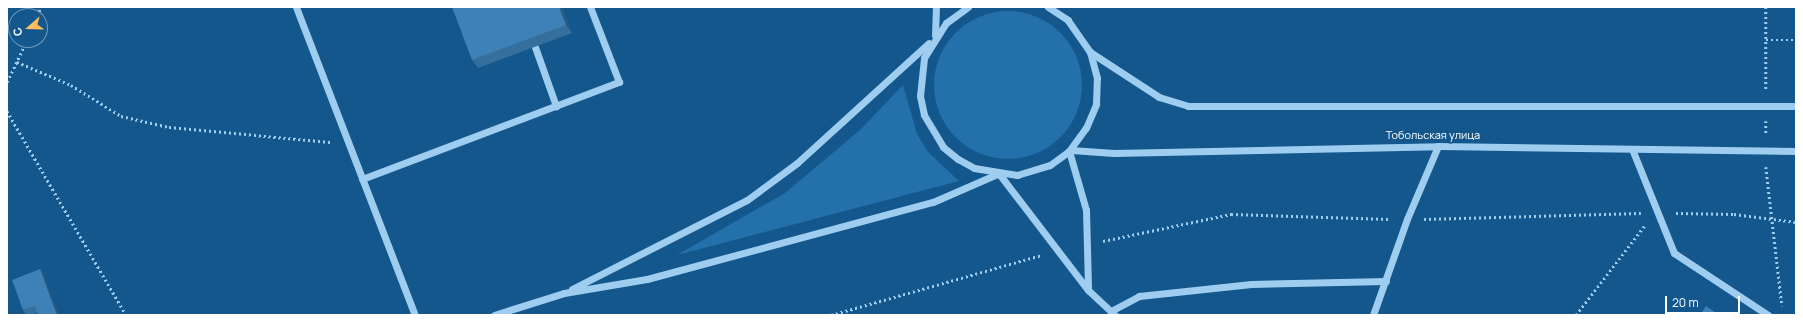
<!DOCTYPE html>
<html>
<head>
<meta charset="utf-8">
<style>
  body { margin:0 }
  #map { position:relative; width:1803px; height:322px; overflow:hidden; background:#14578d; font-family:Manrope,sans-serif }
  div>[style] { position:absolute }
  .green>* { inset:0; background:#2370aa }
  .round { border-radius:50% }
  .path>* { height:2.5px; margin-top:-1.25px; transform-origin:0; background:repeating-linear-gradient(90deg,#9ecdf0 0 2px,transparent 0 5px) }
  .minor>* { height:7px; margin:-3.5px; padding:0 3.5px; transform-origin:3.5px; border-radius:3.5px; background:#9ecdf0 }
  .wall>* { inset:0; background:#346f9d }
  .shaded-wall>* { inset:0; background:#2b5a7f }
  .building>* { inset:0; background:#3d81b6 }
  span { translate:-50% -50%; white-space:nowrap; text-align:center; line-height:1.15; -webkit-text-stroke:3px #14578d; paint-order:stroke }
  .street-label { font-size:11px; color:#fff }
  .frame { position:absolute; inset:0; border:8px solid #fff; pointer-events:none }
  .north { position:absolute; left:8px; top:8px; width:40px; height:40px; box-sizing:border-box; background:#14578d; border:1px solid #729abb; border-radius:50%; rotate:250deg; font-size:11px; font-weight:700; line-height:16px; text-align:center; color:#fff }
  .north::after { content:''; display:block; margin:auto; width:14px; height:18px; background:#ffbd5d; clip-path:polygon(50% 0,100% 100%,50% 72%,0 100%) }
  .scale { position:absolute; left:1665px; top:296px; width:75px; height:18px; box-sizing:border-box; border:2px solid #fff; border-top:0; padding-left:5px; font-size:12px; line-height:14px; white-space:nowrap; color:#fff; -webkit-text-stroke:3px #14578d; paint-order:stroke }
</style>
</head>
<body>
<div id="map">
  <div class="green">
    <div class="round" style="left:934px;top:11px;width:148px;height:148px"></div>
    <div style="clip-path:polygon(903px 85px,917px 134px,928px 152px,959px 181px,677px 255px,785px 193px,860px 130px)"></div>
  </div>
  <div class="path">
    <div style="left:1766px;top:7px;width:83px;rotate:90deg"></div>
    <div style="left:37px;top:16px;width:10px;rotate:-66deg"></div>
    <div style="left:1766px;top:40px;width:30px"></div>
    <div style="left:17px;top:62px;width:59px;rotate:23.1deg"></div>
    <div style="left:71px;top:85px;width:59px;rotate:31.8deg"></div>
    <div style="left:121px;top:116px;width:49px;rotate:12.9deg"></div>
    <div style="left:169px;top:127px;width:164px;rotate:5.3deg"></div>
    <div style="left:7px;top:82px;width:47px;rotate:-64.5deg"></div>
    <div style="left:7px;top:111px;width:236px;rotate:59.7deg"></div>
    <div style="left:1766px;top:121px;width:13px;rotate:90deg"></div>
    <div style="left:1766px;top:167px;width:140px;rotate:83.4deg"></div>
    <div style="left:1676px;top:213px;width:58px;rotate:1deg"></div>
    <div style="left:1734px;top:214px;width:63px;rotate:7.4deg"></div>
    <div style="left:1424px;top:219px;width:217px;rotate:-1.6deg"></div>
    <div style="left:1103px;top:241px;width:131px;rotate:-11.9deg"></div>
    <div style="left:1231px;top:214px;width:158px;rotate:1.8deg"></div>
    <div style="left:831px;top:315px;width:219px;rotate:-15.9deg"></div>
    <div style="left:1576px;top:315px;width:113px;rotate:-52.5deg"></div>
  </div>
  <div class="minor">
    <div style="left:296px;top:7px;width:330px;rotate:68.9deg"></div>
    <div style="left:968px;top:7px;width:27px;rotate:144deg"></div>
    <div style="left:946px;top:23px;width:41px;rotate:122.2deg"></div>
    <div style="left:924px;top:58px;width:38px;rotate:96deg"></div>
    <div style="left:920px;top:96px;width:19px;rotate:78deg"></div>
    <div style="left:924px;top:115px;width:37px;rotate:59deg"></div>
    <div style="left:943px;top:147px;width:19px;rotate:39deg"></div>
    <div style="left:958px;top:159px;width:18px;rotate:29deg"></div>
    <div style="left:974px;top:168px;width:44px;rotate:9.2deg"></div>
    <div style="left:1017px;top:175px;width:34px;rotate:-17deg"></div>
    <div style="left:1050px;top:165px;width:24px;rotate:-36deg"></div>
    <div style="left:1069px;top:151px;width:29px;rotate:-54deg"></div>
    <div style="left:1086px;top:128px;width:26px;rotate:-67deg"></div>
    <div style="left:1096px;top:104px;width:26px;rotate:-88deg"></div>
    <div style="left:1097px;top:78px;width:27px;rotate:-105deg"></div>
    <div style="left:1090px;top:52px;width:39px;rotate:-125deg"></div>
    <div style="left:1068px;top:20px;width:24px;rotate:-147deg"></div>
    <div style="left:935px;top:35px;width:28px;rotate:-88deg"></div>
    <div style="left:535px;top:47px;width:63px;rotate:70.4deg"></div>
    <div style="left:1090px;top:52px;width:82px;rotate:33.1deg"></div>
    <div style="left:1159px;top:97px;width:30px;rotate:17deg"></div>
    <div style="left:1188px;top:106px;width:608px"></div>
    <div style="left:1632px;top:149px;width:112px;rotate:68deg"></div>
    <div style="left:1674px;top:253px;width:113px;rotate:33.4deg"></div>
    <div style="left:1071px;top:150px;width:43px;rotate:4deg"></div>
    <div style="left:1114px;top:153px;width:324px;rotate:-1.2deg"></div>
    <div style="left:1438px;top:146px;width:358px;rotate:0.8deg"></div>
    <div style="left:1069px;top:151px;width:61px;rotate:73.9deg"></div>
    <div style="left:1086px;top:210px;width:79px;rotate:88.5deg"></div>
    <div style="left:1000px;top:175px;width:145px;rotate:52.6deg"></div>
    <div style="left:1088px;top:290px;width:37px;rotate:43deg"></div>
    <div style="left:362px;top:179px;width:275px;rotate:-20.7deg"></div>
    <div style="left:619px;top:82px;width:80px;rotate:-111.1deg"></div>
    <div style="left:572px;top:289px;width:196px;rotate:-27deg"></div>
    <div style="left:747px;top:200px;width:62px;rotate:-36.5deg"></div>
    <div style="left:797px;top:163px;width:178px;rotate:-42.3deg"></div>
    <div style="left:1111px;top:311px;width:32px;rotate:-28deg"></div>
    <div style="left:1139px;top:296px;width:113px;rotate:-6.1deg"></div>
    <div style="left:1251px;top:284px;width:135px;rotate:-1.3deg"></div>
    <div style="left:494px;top:315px;width:73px;rotate:-17.4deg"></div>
    <div style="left:564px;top:293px;width:84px;rotate:-9.6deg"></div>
    <div style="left:647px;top:279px;width:296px;rotate:-15.1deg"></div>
    <div style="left:933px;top:202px;width:70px;rotate:-23.6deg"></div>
    <div style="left:1373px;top:315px;width:102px;rotate:-70.5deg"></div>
    <div style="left:1407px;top:219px;width:79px;rotate:-67deg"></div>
  </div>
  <div class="wall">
    <div style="clip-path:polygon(562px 7px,572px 33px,478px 68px,472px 60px)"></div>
    <div style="clip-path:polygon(40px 269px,44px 275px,37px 313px,31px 315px,26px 315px,23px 310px)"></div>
  </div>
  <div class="shaded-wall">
    <div style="clip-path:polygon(559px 7px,562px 7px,572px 33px,566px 25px)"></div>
    <div style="clip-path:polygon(40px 269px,44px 275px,59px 315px,57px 315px)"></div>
  </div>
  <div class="building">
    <div style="clip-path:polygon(452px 7px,559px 7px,566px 25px,472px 60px)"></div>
    <div style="clip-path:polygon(40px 269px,57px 315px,38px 315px,35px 306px,23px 310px,12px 280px)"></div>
    <div style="clip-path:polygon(1706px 306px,1719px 315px,1700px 315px)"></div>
  </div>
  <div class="street-label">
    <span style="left:1433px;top:135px">Тобольская улица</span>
  </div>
  <div class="frame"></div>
  <div class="north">С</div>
  <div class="scale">20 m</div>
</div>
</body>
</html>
